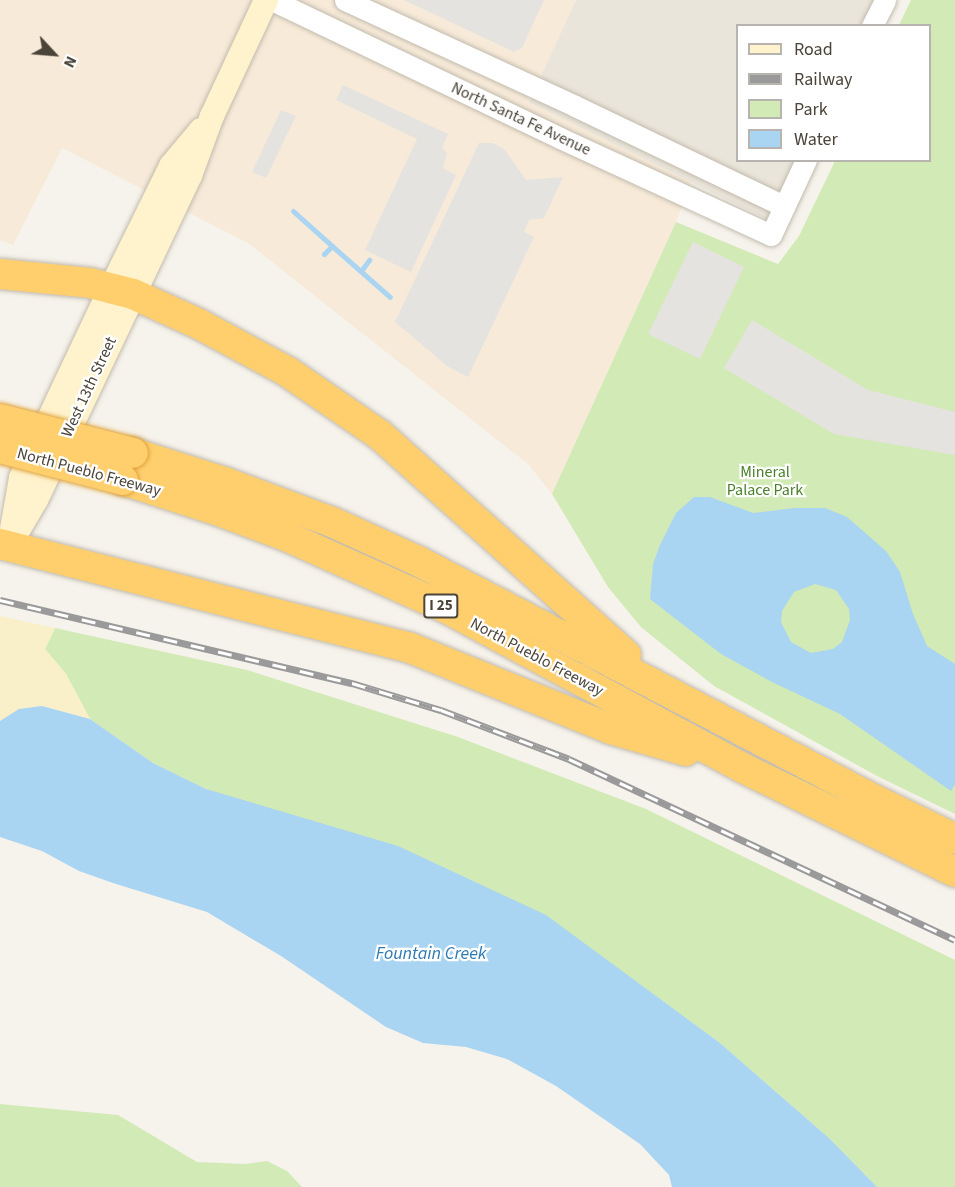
<!DOCTYPE html>
<html>
<head>
<meta charset="utf-8">
<style>
  body { margin:0 }
  #map { position:relative; width:955px; height:1187px; overflow:hidden; background:#f6f3ec; font-family:"Source Sans 3",sans-serif }
  div>[style] { position:absolute }
  .residential>* { inset:0; background:#eae5da }
  .commercial>* { inset:0; background:#f7ead8 }
  .green>* { inset:0; background:#d2eab5 }
  .sand>* { inset:0; background:#f9efc9 }
  .parking>* { inset:0; background:#e5e3e0 }
  .water>* { inset:0; background:#a9d4f2 }
  .stream>* { height:5px; margin:-2.5px; padding:0 2.5px; transform-origin:2.5px; border-radius:2.5px; background:#a9d4f2 }
  .roads { filter:drop-shadow(0 0 2px #c2bbae) drop-shadow(0 0 2px #c2bbae) }
  .tertiary>* { height:21px; margin:-10.5px; padding:0 10.5px; transform-origin:10.5px; border-radius:10.5px; background:#fff }
  .secondary>* { height:24px; margin:-12px; padding:0 12px; transform-origin:12px; border-radius:12px; background:#fff3cd }
  .motorway>* { height:30px; margin:-15px; padding:0 15px; transform-origin:15px; border-radius:15px; background:#ffcf6e }
  .rail>* { height:7px; margin-top:-3.5px; transform-origin:0; background:repeating-linear-gradient(90deg,#fff 0 14px,#9a9a9a 0 28px); box-sizing:border-box; border-block:2px solid #9a9a9a }
  .bridges { filter:drop-shadow(0 0 2px #e0a43c) drop-shadow(0 0 2px #e0a43c) }
  .motorway-bridge>* { height:30px; margin:-15px; padding:0 15px; transform-origin:15px; border-radius:15px; background:#ffcf6e }
  span { translate:-50% -50%; white-space:nowrap; text-align:center; line-height:1.15; -webkit-text-stroke:4.5px #fff; paint-order:stroke }
  .shield-label span { padding:2px 4px; background:#fff; border:2px solid; border-radius:4px; -webkit-text-stroke-width:0 }
  .shield-label { font-size:15px; color:#4b4439; font-weight:700 }
  .street-label { font-size:16px; color:#4b4439 }
  .park-label { font-size:16px; color:#4a7f2a }
  .water-label { font-size:18px; color:#2e7ab2; font-style:italic }
  .legend { position:absolute; left:736px; top:24px; width:195px; height:138px; box-sizing:border-box; background:#fff; border:2px solid #b7b4b0; margin:0; padding:8px 10px; list-style:none; font-size:18px; color:#4b4439 }
  .legend li { display:flex; align-items:center; gap:12px; height:30px }
  .legend b { width:30px; border:2px solid #b7b4b0 }
  .north { position:absolute; left:24px; top:24px; width:60px; height:60px; -webkit-text-stroke:4px #fff; paint-order:stroke; rotate:116deg; font-size:16px; font-weight:700; line-height:24px; text-align:center; color:#4b4439 }
  .north::after { content:''; display:block; margin:auto; width:21px; height:27px; background:#4b4439; clip-path:polygon(50% 0,100% 100%,50% 72%,0 100%) }
</style>
</head>
<body>
<div id="map">
  <div class="residential">
    <div style="clip-path:polygon(576px 0,887px 0,874px 25px,738px 26px,738px 160px,810px 161px,779px 225px,528px 102px)"></div>
  </div>
  <div class="commercial">
    <div style="clip-path:polygon(0 0,576px 0,529px 102px,691px 182px,676px 222px,552px 494px,528px 464px,248px 243px,62px 148px,13px 245px,0 240px)"></div>
  </div>
  <div class="green">
    <div style="clip-path:polygon(911px 0,955px 0,955px 814px,877px 776px,714px 686px,641px 627px,608px 587px,552px 494px,676px 222px,778px 264px,799px 236px,835px 161px,930px 160px,930px 26px,899px 25px)"></div>
    <div style="clip-path:polygon(55px 628px,247px 670px,458px 737px,646px 809px,955px 960px,955px 1187px,877px 1187px,830px 1139px,720px 1043px,545px 915px,206px 789px,153px 763px,90px 719px,66px 674px,45px 649px)"></div>
    <div style="clip-path:polygon(0 1104px,118px 1115px,197px 1162px,246px 1164px,267px 1161px,287px 1171px,302px 1187px,0 1187px)"></div>
  </div>
  <div class="sand">
    <div style="clip-path:polygon(0 616px,55px 628px,45px 649px,66px 674px,90px 719px,42px 706px,0 721px)"></div>
  </div>
  <div class="parking">
    <div style="clip-path:polygon(404px 0,544px 0,522px 48px,514px 52px)"></div>
    <div style="clip-path:polygon(343px 85px,448px 134px,442px 148px,447px 153px,443px 168px,456px 175px,411px 272px,365px 250px,417px 139px,336px 100px)"></div>
    <div style="clip-path:polygon(281px 110px,296px 116px,266px 178px,252px 172px)"></div>
    <div style="clip-path:polygon(479px 143px,493px 143px,505px 150px,526px 180px,563px 177px,544px 218px,529px 220px,524px 232px,534px 237px,468px 377px,447px 366px,395px 322px)"></div>
    <div style="clip-path:polygon(693px 242px,744px 267px,700px 359px,648px 334px)"></div>
    <div style="clip-path:polygon(752px 320px,868px 390px,955px 412px,955px 455px,834px 434px,724px 368px)"></div>
  </div>
  <div class="water">
    <div style="clip-path:polygon(evenodd,694px 497px,710px 497px,753px 513px,794px 508px,825px 508px,847px 517px,886px 551px,900px 572px,913px 614px,927px 646px,955px 664px,955px 784px,951px 791px,840px 714px,774px 683px,721px 654px,650px 599px,653px 564px,660px 545px,676px 513px,694px 497px,815px 584px,836px 590px,849px 609px,850px 620px,842px 642px,833px 649px,811px 653px,791px 642px,781px 622px,782px 611px,794px 592px,815px 584px)"></div>
    <div style="clip-path:polygon(42px 706px,90px 719px,153px 763px,206px 789px,398px 846px,546px 915px,720px 1043px,830px 1139px,877px 1187px,672px 1187px,669px 1175px,640px 1144px,556px 1086px,507px 1059px,466px 1047px,423px 1043px,386px 1027px,281px 956px,207px 912px,113px 883px,79px 871px,42px 851px,0 837px,0 721px,19px 709px)"></div>
  </div>
  <div class="stream">
    <div style="left:293px;top:211px;width:52px;rotate:41.9deg"></div>
    <div style="left:324px;top:254px;width:11px;rotate:-45deg"></div>
    <div style="left:332px;top:246px;width:77px;rotate:41.3deg"></div>
    <div style="left:361px;top:271px;width:14px;rotate:-54deg"></div>
  </div>
  <div class="roads">
    <div class="tertiary">
      <div style="left:272px;top:0;width:319px;rotate:25.6deg"></div>
      <div style="left:560px;top:138px;width:232px;rotate:24.7deg"></div>
      <div style="left:771px;top:235px;width:83px;rotate:-65deg"></div>
      <div style="left:345px;top:0;width:253px;rotate:24.7deg"></div>
      <div style="left:575px;top:106px;width:232px;rotate:25.6deg"></div>
      <div style="left:872px;top:26px;width:29px;rotate:-63deg"></div>
    </div>
    <div class="secondary">
      <div style="left:12px;top:529px;width:52px;rotate:-80deg"></div>
      <div style="left:21px;top:478px;width:210px;rotate:-64.7deg"></div>
      <div style="left:111px;top:288px;width:136px;rotate:-63.8deg"></div>
      <div style="left:171px;top:166px;width:47px;rotate:-50.2deg"></div>
      <div style="left:9px;top:546px;width:53px;rotate:-59.6deg"></div>
      <div style="left:36px;top:500px;width:359px;rotate:-64.6deg"></div>
      <div style="left:190px;top:176px;width:64px;rotate:-69.9deg"></div>
      <div style="left:212px;top:116px;width:128px;rotate:-65deg"></div>
    </div>
    <div class="motorway">
      <div style="left:0;top:274px;width:90px;rotate:5.7deg"></div>
      <div style="left:90px;top:283px;width:44px;rotate:14.3deg"></div>
      <div style="left:133px;top:294px;width:72px;rotate:24.4deg"></div>
      <div style="left:199px;top:324px;width:101px;rotate:28.3deg"></div>
      <div style="left:288px;top:372px;width:112px;rotate:34.4deg"></div>
      <div style="left:380px;top:435px;width:330px;rotate:41.8deg"></div>
      <div style="left:133px;top:453px;width:99px;rotate:17.7deg"></div>
      <div style="left:227px;top:483px;width:112px;rotate:20.4deg"></div>
      <div style="left:332px;top:522px;width:97px;rotate:24.4deg"></div>
      <div style="left:420px;top:562px;width:505px;rotate:27.63deg"></div>
      <div style="left:867px;top:796px;width:98px;rotate:26deg"></div>
      <div style="left:123px;top:480px;width:101px;rotate:17.9deg"></div>
      <div style="left:219px;top:511px;width:72px;rotate:20.5deg"></div>
      <div style="left:286px;top:536px;width:175px;rotate:24.2deg"></div>
      <div style="left:446px;top:608px;width:337px;rotate:28.3deg"></div>
      <div style="left:743px;top:768px;width:236px;rotate:26.1deg"></div>
      <div style="left:0;top:544px;width:421px;rotate:14.2deg"></div>
      <div style="left:408px;top:647px;width:219px;rotate:22deg"></div>
      <div style="left:611px;top:729px;width:78px;rotate:16.3deg"></div>
    </div>
  </div>
  <div class="rail">
    <div style="left:0;top:600px;width:362px;rotate:13.3deg"></div>
    <div style="left:352px;top:683px;width:93px;rotate:16.9deg"></div>
    <div style="left:441px;top:710px;width:137px;rotate:20.9deg"></div>
    <div style="left:569px;top:759px;width:426px;rotate:25.1deg"></div>
  </div>
  <div class="bridges">
    <div class="motorway-bridge">
      <div style="left:0;top:419px;width:137px;rotate:14.3deg"></div>
      <div style="left:0;top:448px;width:127px;rotate:14.6deg"></div>
    </div>
  </div>
  <div class="shield-label">
    <span style="left:441px;top:606px">I 25</span>
  </div>
  <div class="street-label">
    <span style="left:521px;top:119px;rotate:25deg">North Santa Fe Avenue</span>
    <span style="left:89px;top:387px;rotate:-65deg">West 13th Street</span>
    <span style="left:89px;top:472px;rotate:15deg">North Pueblo Freeway</span>
    <span style="left:537px;top:657px;rotate:28deg">North Pueblo Freeway</span>
  </div>
  <div class="park-label">
    <span style="left:765px;top:481px">Mineral<br>Palace Park</span>
  </div>
  <div class="water-label">
    <span style="left:431px;top:954px">Fountain Creek</span>
  </div>
  <ul class="legend">
  <li><b style="height:8px;background:#fff3cd"></b>Road</li>
  <li><b style="height:8px;background:#9a9a9a"></b>Railway</li>
  <li><b style="height:16px;background:#d2eab5"></b>Park</li>
  <li><b style="height:16px;background:#a9d4f2"></b>Water</li>
  </ul>
  <div class="north">N</div>
</div>
</body>
</html>
